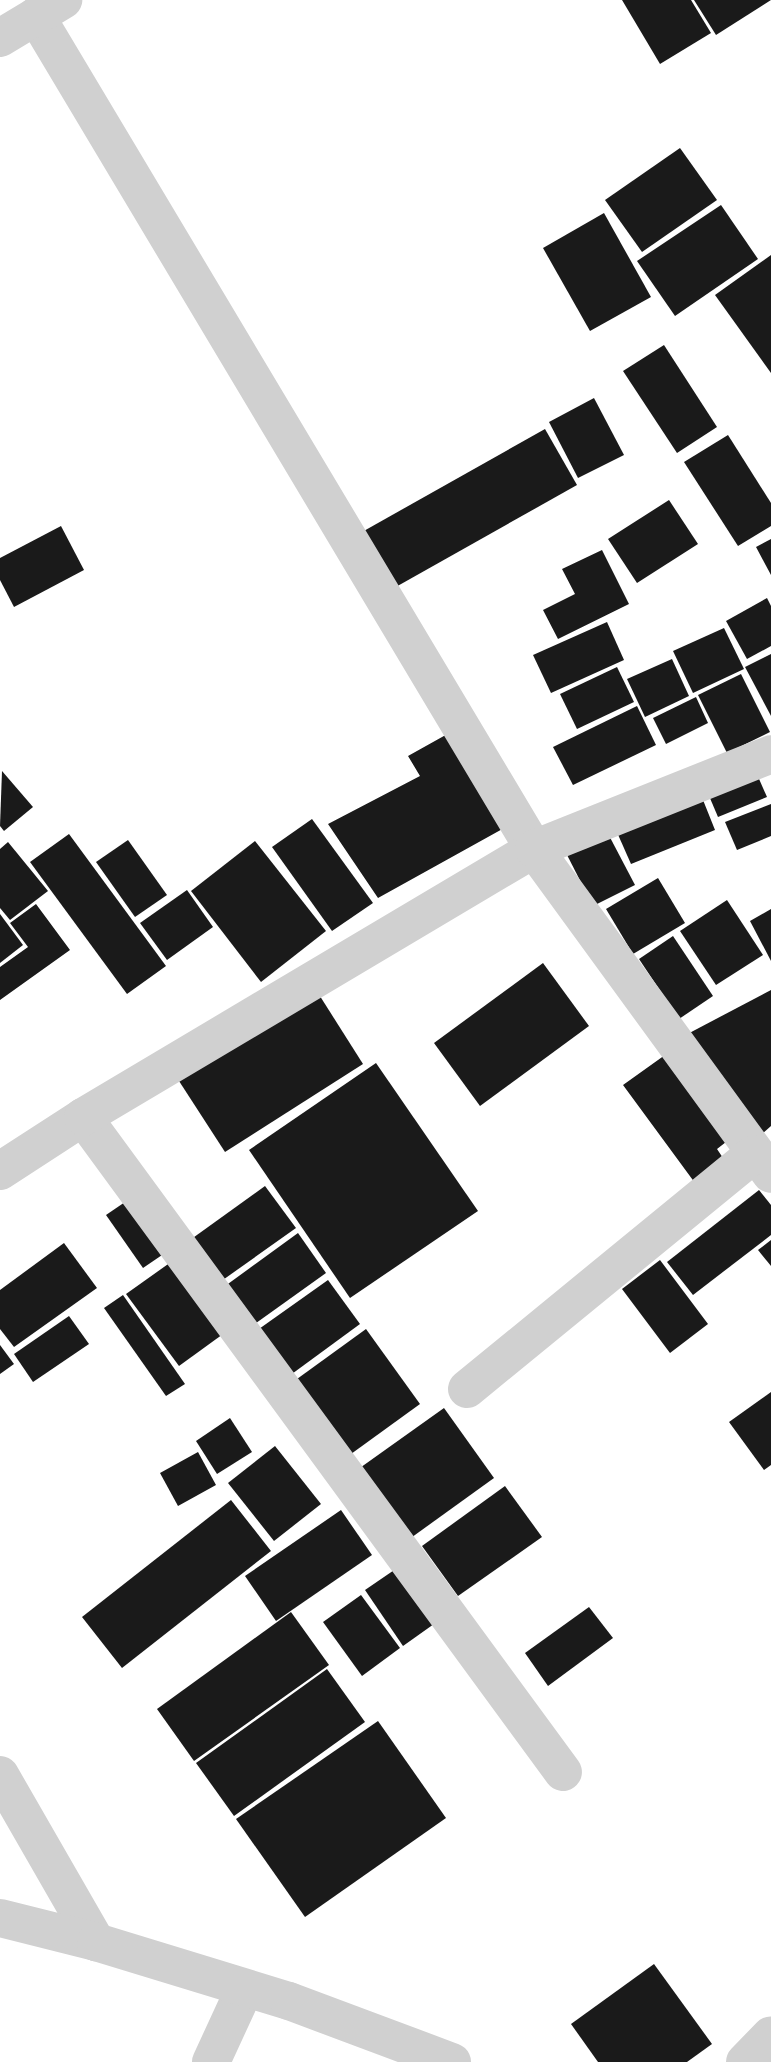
<!DOCTYPE html>
<html>
<head>
<meta charset="utf-8">
<style>
  body { margin:0 }
  #map { position:relative; width:771px; height:2062px; overflow:hidden; background:#fff; font-family:Overpass,sans-serif }
  div>[style] { position:absolute }
  .building>* { inset:0; background:#1a1a1a }
  .minor>* { height:38px; margin:-19px; padding:0 19px; transform-origin:19px; border-radius:19px; background:#d0d0d0 }
  .tertiary>* { height:38px; margin:-19px; padding:0 19px; transform-origin:19px; border-radius:19px; background:#d0d0d0 }
  span { translate:-50% -50%; white-space:nowrap; text-align:center; line-height:1.15; -webkit-text-stroke:7px #fff; paint-order:stroke }
</style>
</head>
<body>
<div id="map">
  <div class="building">
    <div style="clip-path:polygon(622px 0,691px 0,711px 33px,660px 64px)"></div>
    <div style="clip-path:polygon(694px 0,771px 0,716px 35px)"></div>
    <div style="clip-path:polygon(680px 148px,717px 200px,642px 252px,605px 200px)"></div>
    <div style="clip-path:polygon(721px 205px,758px 259px,675px 316px,637px 261px)"></div>
    <div style="clip-path:polygon(604px 213px,651px 297px,590px 331px,543px 248px)"></div>
    <div style="clip-path:polygon(771px 255px,771px 373px,715px 295px)"></div>
    <div style="clip-path:polygon(664px 345px,717px 427px,677px 453px,623px 371px)"></div>
    <div style="clip-path:polygon(594px 398px,624px 455px,578px 478px,549px 422px)"></div>
    <div style="clip-path:polygon(545px 429px,577px 485px,394px 588px,362px 532px)"></div>
    <div style="clip-path:polygon(728px 435px,771px 503px,771px 526px,738px 546px,684px 462px)"></div>
    <div style="clip-path:polygon(669px 500px,698px 544px,637px 583px,608px 539px)"></div>
    <div style="clip-path:polygon(61px 526px,84px 570px,14px 607px,0 580px,0 558px)"></div>
    <div style="clip-path:polygon(771px 539px,771px 575px,756px 547px)"></div>
    <div style="clip-path:polygon(602px 550px,629px 604px,558px 639px,543px 610px,575px 594px,562px 569px)"></div>
    <div style="clip-path:polygon(767px 598px,771px 606px,771px 646px,747px 659px,726px 621px)"></div>
    <div style="clip-path:polygon(607px 622px,624px 660px,551px 693px,533px 655px)"></div>
    <div style="clip-path:polygon(724px 628px,744px 669px,693px 693px,673px 651px)"></div>
    <div style="clip-path:polygon(771px 654px,771px 716px,745px 667px)"></div>
    <div style="clip-path:polygon(672px 659px,689px 696px,645px 717px,627px 679px)"></div>
    <div style="clip-path:polygon(617px 667px,634px 702px,577px 729px,560px 694px)"></div>
    <div style="clip-path:polygon(741px 674px,770px 732px,727px 753px,698px 695px)"></div>
    <div style="clip-path:polygon(696px 697px,708px 723px,666px 744px,653px 718px)"></div>
    <div style="clip-path:polygon(637px 706px,656px 745px,573px 785px,553px 747px)"></div>
    <div style="clip-path:polygon(451px 732px,506px 827px,378px 898px,328px 824px,420px 776px,408px 756px)"></div>
    <div style="clip-path:polygon(752px 763px,767px 797px,718px 817px,704px 784px)"></div>
    <div style="clip-path:polygon(2px 771px,33px 807px,4px 831px,0 826px)"></div>
    <div style="clip-path:polygon(697px 785px,715px 830px,631px 864px,612px 821px)"></div>
    <div style="clip-path:polygon(771px 804px,771px 836px,737px 850px,725px 822px)"></div>
    <div style="clip-path:polygon(312px 819px,373px 903px,332px 931px,272px 847px)"></div>
    <div style="clip-path:polygon(604px 826px,635px 885px,593px 906px,563px 847px)"></div>
    <div style="clip-path:polygon(69px 834px,166px 966px,127px 994px,30px 862px)"></div>
    <div style="clip-path:polygon(128px 840px,167px 895px,135px 917px,96px 862px)"></div>
    <div style="clip-path:polygon(255px 841px,326px 931px,261px 982px,191px 891px)"></div>
    <div style="clip-path:polygon(8px 842px,48px 891px,10px 920px,0 908px,0 849px)"></div>
    <div style="clip-path:polygon(658px 878px,685px 923px,633px 954px,606px 909px)"></div>
    <div style="clip-path:polygon(187px 890px,213px 927px,167px 960px,140px 923px)"></div>
    <div style="clip-path:polygon(727px 900px,763px 955px,716px 985px,680px 931px)"></div>
    <div style="clip-path:polygon(36px 904px,70px 950px,0 1000px,0 967px,28px 947px,10px 923px)"></div>
    <div style="clip-path:polygon(771px 909px,771px 961px,750px 921px)"></div>
    <div style="clip-path:polygon(0 914px,23px 945px,0 963px)"></div>
    <div style="clip-path:polygon(673px 936px,713px 996px,679px 1019px,639px 959px)"></div>
    <div style="clip-path:polygon(543px 963px,589px 1026px,480px 1106px,434px 1043px)"></div>
    <div style="clip-path:polygon(771px 990px,771px 1126px,751px 1144px,678px 1039px)"></div>
    <div style="clip-path:polygon(318px 993px,363px 1064px,225px 1152px,179px 1081px)"></div>
    <div style="clip-path:polygon(672px 1050px,735px 1135px,717px 1149px,725px 1161px,695px 1183px,623px 1085px)"></div>
    <div style="clip-path:polygon(376px 1063px,478px 1211px,350px 1298px,249px 1150px)"></div>
    <div style="clip-path:polygon(265px 1186px,296px 1228px,220px 1282px,190px 1240px)"></div>
    <div style="clip-path:polygon(759px 1190px,771px 1205px,771px 1235px,693px 1295px,667px 1262px)"></div>
    <div style="clip-path:polygon(128px 1200px,165px 1253px,143px 1268px,106px 1215px)"></div>
    <div style="clip-path:polygon(298px 1233px,326px 1273px,249px 1328px,221px 1289px)"></div>
    <div style="clip-path:polygon(771px 1240px,771px 1266px,758px 1250px)"></div>
    <div style="clip-path:polygon(64px 1243px,97px 1288px,14px 1347px,0 1329px,0 1290px)"></div>
    <div style="clip-path:polygon(178px 1257px,230px 1329px,179px 1366px,126px 1294px)"></div>
    <div style="clip-path:polygon(660px 1260px,708px 1324px,670px 1353px,622px 1289px)"></div>
    <div style="clip-path:polygon(328px 1280px,360px 1324px,285px 1379px,252px 1334px)"></div>
    <div style="clip-path:polygon(123px 1295px,185px 1384px,166px 1396px,104px 1308px)"></div>
    <div style="clip-path:polygon(69px 1316px,89px 1344px,33px 1382px,14px 1354px)"></div>
    <div style="clip-path:polygon(366px 1329px,420px 1404px,351px 1454px,297px 1379px)"></div>
    <div style="clip-path:polygon(0 1345px,14px 1364px,0 1374px)"></div>
    <div style="clip-path:polygon(771px 1392px,771px 1465px,764px 1470px,729px 1422px)"></div>
    <div style="clip-path:polygon(444px 1408px,494px 1478px,408px 1540px,357px 1470px)"></div>
    <div style="clip-path:polygon(230px 1418px,252px 1452px,217px 1474px,196px 1441px)"></div>
    <div style="clip-path:polygon(275px 1446px,321px 1504px,274px 1541px,228px 1483px)"></div>
    <div style="clip-path:polygon(198px 1452px,216px 1485px,178px 1506px,160px 1473px)"></div>
    <div style="clip-path:polygon(505px 1486px,542px 1537px,458px 1596px,422px 1546px)"></div>
    <div style="clip-path:polygon(231px 1500px,271px 1551px,122px 1668px,82px 1617px)"></div>
    <div style="clip-path:polygon(341px 1510px,372px 1555px,276px 1621px,245px 1576px)"></div>
    <div style="clip-path:polygon(403px 1564px,441px 1619px,403px 1646px,365px 1590px)"></div>
    <div style="clip-path:polygon(361px 1595px,400px 1648px,362px 1676px,323px 1622px)"></div>
    <div style="clip-path:polygon(589px 1607px,613px 1638px,548px 1686px,525px 1653px)"></div>
    <div style="clip-path:polygon(291px 1612px,329px 1665px,194px 1761px,157px 1709px)"></div>
    <div style="clip-path:polygon(327px 1669px,365px 1722px,234px 1816px,196px 1763px)"></div>
    <div style="clip-path:polygon(378px 1721px,446px 1818px,305px 1917px,236px 1819px)"></div>
    <div style="clip-path:polygon(654px 1964px,712px 2044px,687px 2062px,598px 2062px,571px 2024px)"></div>
  </div>
  <div class="minor">
    <div style="left:36px;top:16px;width:971px;rotate:59.13deg"></div>
    <div style="left:534px;top:849px;width:402px;rotate:53.9deg"></div>
    <div style="left:0;top:38px;width:74px;rotate:-31.1deg"></div>
    <div style="left:83px;top:1117px;width:812px;rotate:53.77deg"></div>
    <div style="left:0;top:1171px;width:99px;rotate:-33deg"></div>
    <div style="left:83px;top:1117px;width:525px;rotate:-30.72deg"></div>
    <div style="left:534px;top:849px;width:255px;rotate:-21.8deg"></div>
    <div style="left:467px;top:1389px;width:371px;rotate:-39.3deg"></div>
    <div style="left:0;top:1775px;width:193px;rotate:60.1deg"></div>
    <div style="left:211px;top:2062px;width:81px;rotate:-65.3deg"></div>
    <div style="left:745px;top:2062px;width:37px;rotate:-46deg"></div>
  </div>
  <div class="tertiary">
    <div style="left:0;top:1918px;width:99px;rotate:14deg"></div>
    <div style="left:96px;top:1942px;width:202px;rotate:17deg"></div>
    <div style="left:289px;top:2001px;width:174px;rotate:20.5deg"></div>
  </div>
</div>
</body>
</html>
